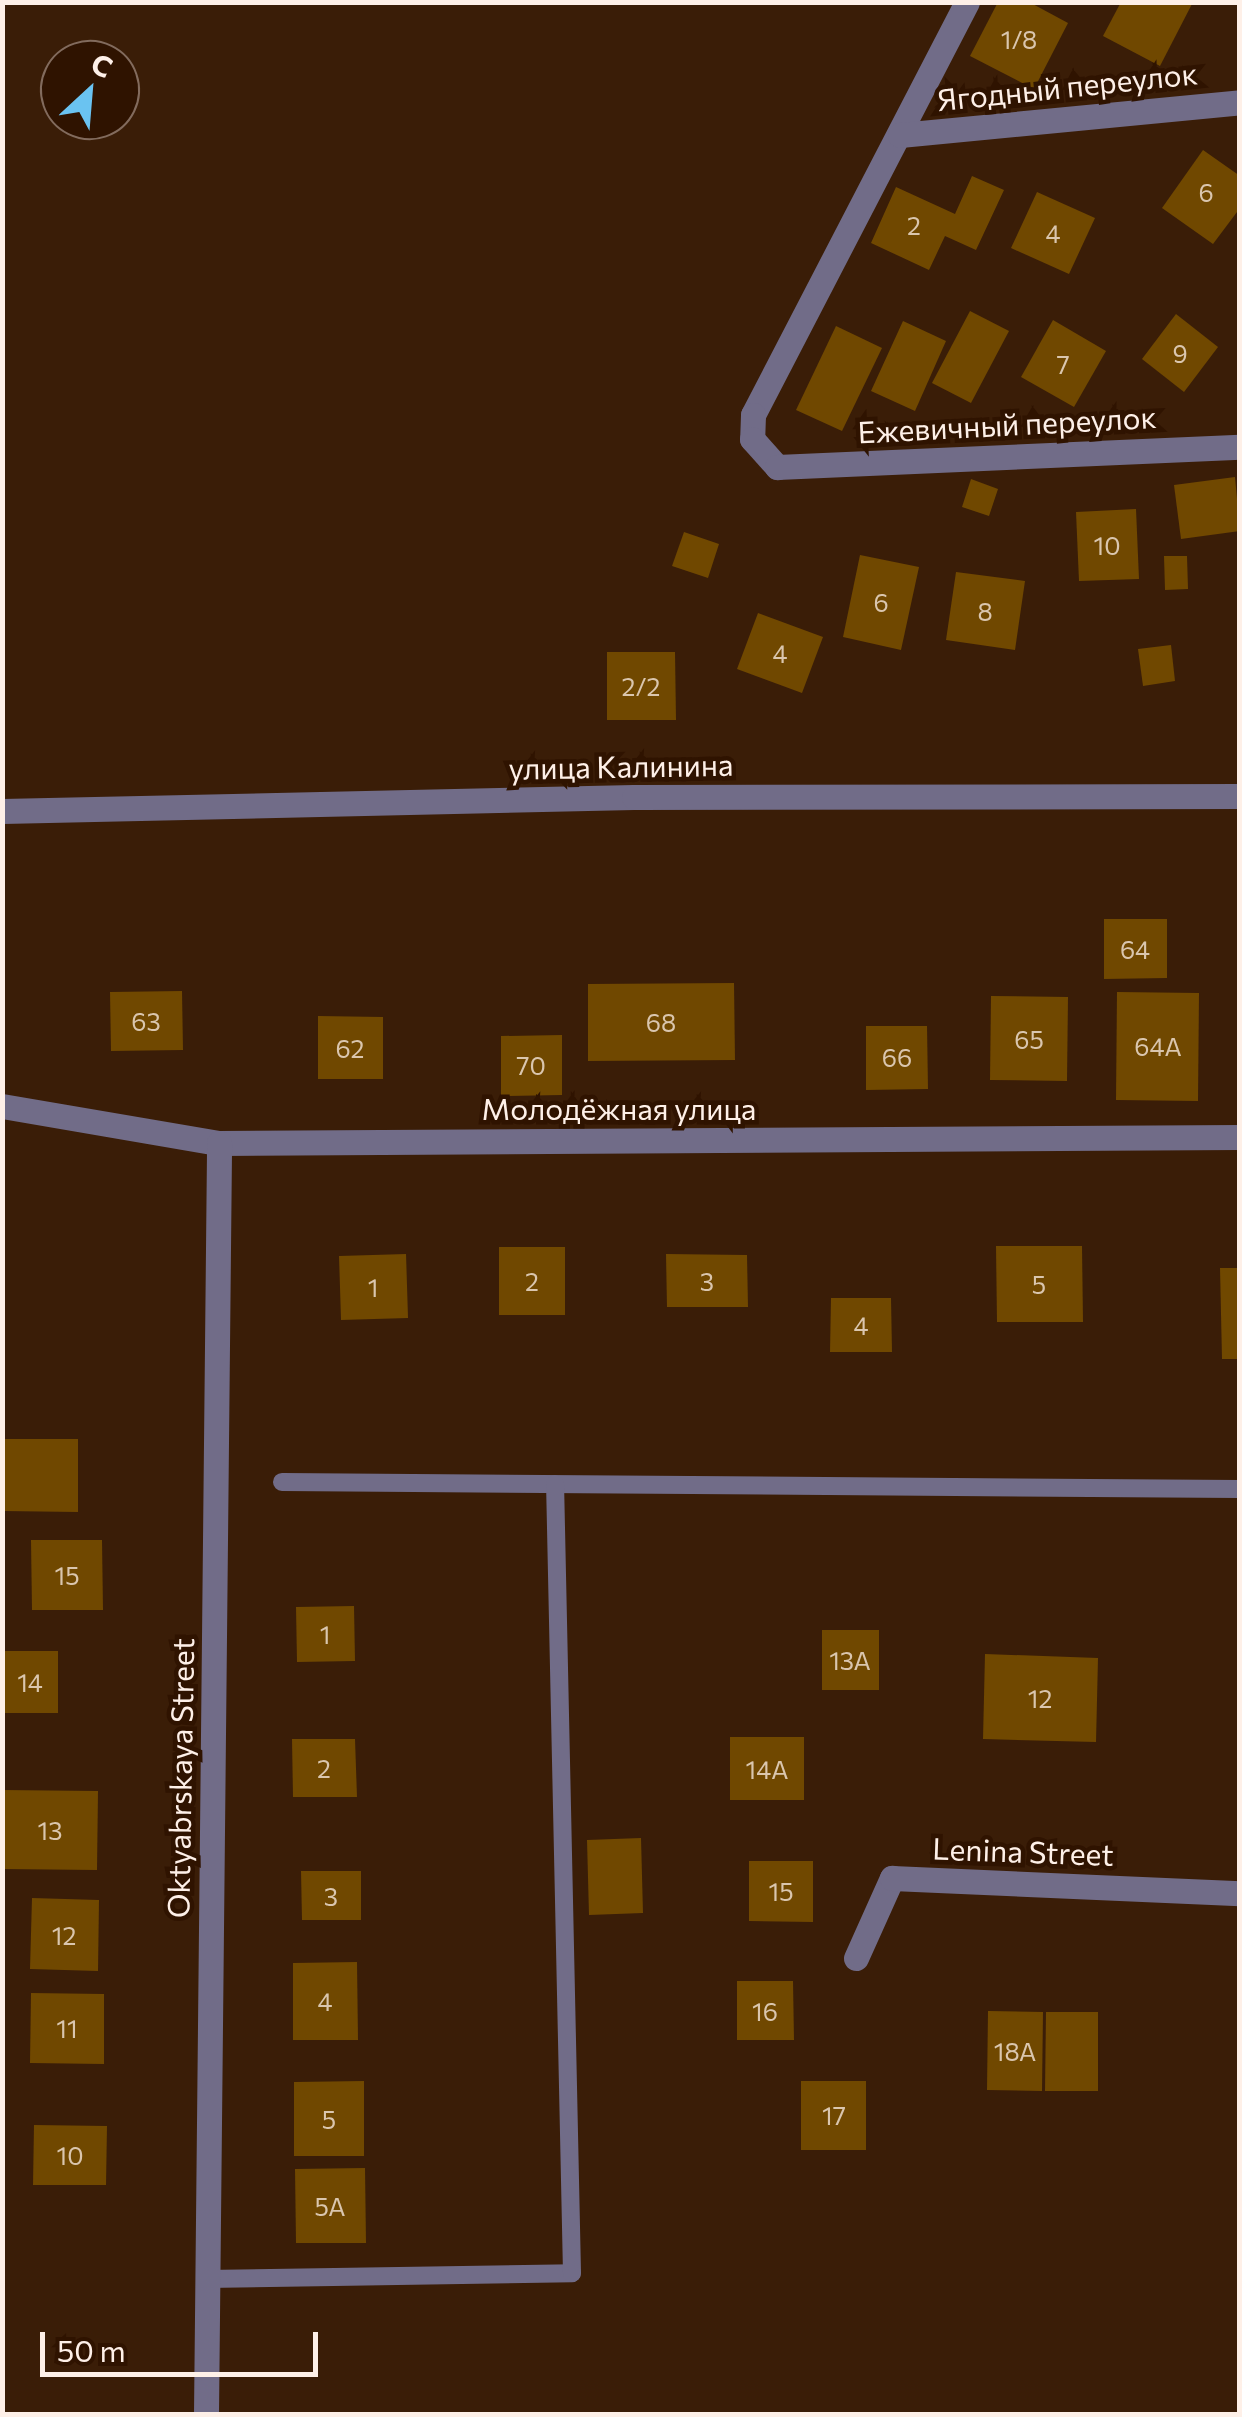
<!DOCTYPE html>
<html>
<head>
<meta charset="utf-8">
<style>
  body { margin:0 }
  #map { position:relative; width:1242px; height:2417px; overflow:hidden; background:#3a1d07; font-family:Commissioner,sans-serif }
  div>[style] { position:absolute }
  .building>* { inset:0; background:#704800 }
  .service>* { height:18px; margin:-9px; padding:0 9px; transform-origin:9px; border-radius:9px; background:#716c88 }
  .minor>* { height:25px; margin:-12.5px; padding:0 12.5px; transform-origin:12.5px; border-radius:12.5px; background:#716c88 }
  .tertiary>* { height:25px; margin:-12.5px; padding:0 12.5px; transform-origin:12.5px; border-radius:12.5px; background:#716c88 }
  span { translate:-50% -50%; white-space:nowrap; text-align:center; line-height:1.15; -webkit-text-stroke:9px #2f1300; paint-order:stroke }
  .number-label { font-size:25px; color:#dac6ae }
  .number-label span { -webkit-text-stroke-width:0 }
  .street-label { font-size:30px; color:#fef0e8 }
  .frame { position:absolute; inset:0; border:5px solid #fef0e8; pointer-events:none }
  .north { position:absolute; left:40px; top:40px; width:100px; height:100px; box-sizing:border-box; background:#2f1300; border:2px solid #826b5d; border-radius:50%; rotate:26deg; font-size:28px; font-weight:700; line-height:40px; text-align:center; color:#fef0e8 }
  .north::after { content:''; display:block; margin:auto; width:35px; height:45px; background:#6ac3f1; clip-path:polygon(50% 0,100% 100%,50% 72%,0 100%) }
  .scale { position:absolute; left:40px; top:2332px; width:278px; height:45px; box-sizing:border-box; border:5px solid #fef0e8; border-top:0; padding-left:12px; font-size:30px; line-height:35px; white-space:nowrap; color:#fef0e8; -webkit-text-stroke:8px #2f1300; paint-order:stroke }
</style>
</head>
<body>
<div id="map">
  <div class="building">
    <div style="clip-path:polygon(998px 2px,1029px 2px,1068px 23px,1034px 89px,970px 56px)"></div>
    <div style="clip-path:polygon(1121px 2px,1193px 2px,1160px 66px,1103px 36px)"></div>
    <div style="clip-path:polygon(1203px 150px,1240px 176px,1240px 208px,1213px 244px,1162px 208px)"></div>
    <div style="clip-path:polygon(972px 176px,1004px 190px,976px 250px,945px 236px,929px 270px,871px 243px,896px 187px,955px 214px)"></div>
    <div style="clip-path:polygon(1037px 192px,1095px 218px,1069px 274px,1011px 248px)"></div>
    <div style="clip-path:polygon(970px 311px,1009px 331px,971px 403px,932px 383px)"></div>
    <div style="clip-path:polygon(1176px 314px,1218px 347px,1184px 392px,1142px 359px)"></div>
    <div style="clip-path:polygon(1053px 320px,1106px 351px,1074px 407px,1021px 377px)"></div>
    <div style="clip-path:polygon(903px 321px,946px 341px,915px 411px,871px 391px)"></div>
    <div style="clip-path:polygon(836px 326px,882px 348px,842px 431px,796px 410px)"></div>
    <div style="clip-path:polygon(1235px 477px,1240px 531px,1181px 539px,1174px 485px)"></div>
    <div style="clip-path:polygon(971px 479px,998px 489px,989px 516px,962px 507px)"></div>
    <div style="clip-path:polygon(1136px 509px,1139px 579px,1079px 581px,1076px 512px)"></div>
    <div style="clip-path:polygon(684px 532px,719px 544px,708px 578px,672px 566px)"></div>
    <div style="clip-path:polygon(860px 555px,919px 567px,901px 650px,843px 637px)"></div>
    <div style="clip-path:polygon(1164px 556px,1187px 556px,1188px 589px,1165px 590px)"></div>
    <div style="clip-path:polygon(956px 572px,1025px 581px,1015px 650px,946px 640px)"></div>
    <div style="clip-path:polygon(758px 613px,823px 637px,802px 693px,737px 669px)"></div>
    <div style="clip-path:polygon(1171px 645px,1175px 681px,1143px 686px,1138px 649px)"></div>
    <div style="clip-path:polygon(607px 652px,675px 652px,676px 720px,607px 720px)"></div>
    <div style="clip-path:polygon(1104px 919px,1167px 919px,1167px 978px,1104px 979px)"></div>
    <div style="clip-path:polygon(734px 983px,735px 1060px,588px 1061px,588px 984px)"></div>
    <div style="clip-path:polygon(182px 991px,183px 1050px,111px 1051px,110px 992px)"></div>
    <div style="clip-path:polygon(1117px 992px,1199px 993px,1198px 1101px,1116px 1100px)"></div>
    <div style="clip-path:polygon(991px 996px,1068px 997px,1067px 1081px,990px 1080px)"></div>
    <div style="clip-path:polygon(318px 1016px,383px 1017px,383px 1079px,318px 1079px)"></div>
    <div style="clip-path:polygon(866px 1026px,927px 1026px,928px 1089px,866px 1090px)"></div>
    <div style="clip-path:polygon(562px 1035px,562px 1095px,501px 1096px,501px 1036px)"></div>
    <div style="clip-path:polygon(996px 1246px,1082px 1246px,1083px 1322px,997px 1322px)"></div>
    <div style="clip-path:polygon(499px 1247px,565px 1247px,565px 1315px,499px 1315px)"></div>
    <div style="clip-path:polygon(406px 1254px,408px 1318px,341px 1320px,339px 1256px)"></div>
    <div style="clip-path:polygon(666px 1254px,747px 1255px,748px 1307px,667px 1307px)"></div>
    <div style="clip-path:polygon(1220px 1268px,1240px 1268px,1240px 1359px,1222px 1359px)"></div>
    <div style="clip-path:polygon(831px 1298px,891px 1298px,892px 1352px,830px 1352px)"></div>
    <div style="clip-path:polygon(2px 1439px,78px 1439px,78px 1512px,2px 1511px)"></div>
    <div style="clip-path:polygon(31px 1540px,102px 1540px,103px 1610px,32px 1610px)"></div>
    <div style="clip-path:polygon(354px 1606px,355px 1661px,297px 1662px,296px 1607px)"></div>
    <div style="clip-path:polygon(822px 1630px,879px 1630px,879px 1690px,822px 1690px)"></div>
    <div style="clip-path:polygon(2px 1651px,58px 1651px,58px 1713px,2px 1713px)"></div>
    <div style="clip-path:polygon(985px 1654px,1098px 1658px,1096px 1742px,983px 1739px)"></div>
    <div style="clip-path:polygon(730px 1737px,804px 1737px,804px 1800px,730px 1800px)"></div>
    <div style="clip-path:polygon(292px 1739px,355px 1739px,357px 1797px,293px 1797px)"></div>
    <div style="clip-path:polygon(2px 1790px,98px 1791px,97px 1870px,2px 1869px)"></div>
    <div style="clip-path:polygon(641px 1838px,643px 1913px,589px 1915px,587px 1840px)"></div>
    <div style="clip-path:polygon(749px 1861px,813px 1861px,813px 1922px,749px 1921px)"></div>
    <div style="clip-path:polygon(301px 1871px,361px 1871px,361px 1920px,302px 1920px)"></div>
    <div style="clip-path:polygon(32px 1898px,99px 1900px,98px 1971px,30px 1969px)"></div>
    <div style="clip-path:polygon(357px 1962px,358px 2040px,293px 2040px,293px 1963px)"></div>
    <div style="clip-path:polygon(737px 1981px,793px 1981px,794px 2040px,737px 2040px)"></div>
    <div style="clip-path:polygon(31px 1993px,104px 1994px,104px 2064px,30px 2063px)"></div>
    <div style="clip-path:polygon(988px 2011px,1043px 2012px,1042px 2091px,987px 2090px)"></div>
    <div style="clip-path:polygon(1046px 2012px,1098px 2012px,1098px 2091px,1045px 2091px)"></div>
    <div style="clip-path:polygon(364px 2081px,364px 2156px,294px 2156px,294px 2082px)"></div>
    <div style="clip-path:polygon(801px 2081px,866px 2081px,866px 2150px,801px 2150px)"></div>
    <div style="clip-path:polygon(34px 2125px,107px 2126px,106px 2185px,33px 2185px)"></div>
    <div style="clip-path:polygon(365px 2168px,366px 2243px,296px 2243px,295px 2169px)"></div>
  </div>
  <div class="service">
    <div style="left:282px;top:1482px;width:958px;rotate:0.42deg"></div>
    <div style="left:206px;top:2279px;width:366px;rotate:-0.9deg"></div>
    <div style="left:572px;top:2273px;width:789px;rotate:-91.23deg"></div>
  </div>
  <div class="minor">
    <div style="left:967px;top:2px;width:465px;rotate:117.4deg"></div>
    <div style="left:753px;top:415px;width:24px;rotate:92deg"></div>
    <div style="left:752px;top:439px;width:38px;rotate:48deg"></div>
    <div style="left:777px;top:467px;width:463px;rotate:-2.5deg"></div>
    <div style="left:900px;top:135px;width:342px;rotate:-5.5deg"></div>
    <div style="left:2px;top:1106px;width:220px;rotate:9.7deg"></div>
    <div style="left:219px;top:1143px;width:1021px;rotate:-0.34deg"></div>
    <div style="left:856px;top:1958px;width:88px;rotate:-65.8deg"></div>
    <div style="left:892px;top:1878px;width:348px;rotate:2.5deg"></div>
    <div style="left:206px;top:2414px;width:1271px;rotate:-89.41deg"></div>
  </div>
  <div class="tertiary">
    <div style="left:2px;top:811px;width:632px;rotate:-1.27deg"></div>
    <div style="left:634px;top:797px;width:606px;rotate:-0.09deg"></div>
  </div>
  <div class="number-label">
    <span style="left:1019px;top:39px">1/8</span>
    <span style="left:1206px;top:192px">6</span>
    <span style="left:914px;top:225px">2</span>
    <span style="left:1053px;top:233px">4</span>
    <span style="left:1180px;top:353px">9</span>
    <span style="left:1063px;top:364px">7</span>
    <span style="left:1107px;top:545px">10</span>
    <span style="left:881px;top:602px">6</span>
    <span style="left:985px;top:611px">8</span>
    <span style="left:780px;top:653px">4</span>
    <span style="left:641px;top:686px">2/2</span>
    <span style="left:1135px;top:949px">64</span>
    <span style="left:146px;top:1021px">63</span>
    <span style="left:661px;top:1022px">68</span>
    <span style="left:1029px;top:1039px">65</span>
    <span style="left:1158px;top:1046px">64А</span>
    <span style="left:350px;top:1048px">62</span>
    <span style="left:897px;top:1057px">66</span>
    <span style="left:531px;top:1065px">70</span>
    <span style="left:532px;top:1281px">2</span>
    <span style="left:707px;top:1281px">3</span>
    <span style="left:1039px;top:1284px">5</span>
    <span style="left:373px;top:1287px">1</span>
    <span style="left:861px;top:1325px">4</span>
    <span style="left:67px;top:1575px">15</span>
    <span style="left:325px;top:1634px">1</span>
    <span style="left:850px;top:1660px">13А</span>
    <span style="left:30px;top:1682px">14</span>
    <span style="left:1040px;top:1698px">12</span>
    <span style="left:324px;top:1768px">2</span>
    <span style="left:767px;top:1769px">14А</span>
    <span style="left:50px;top:1830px">13</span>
    <span style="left:781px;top:1891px">15</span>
    <span style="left:331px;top:1896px">3</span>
    <span style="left:64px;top:1935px">12</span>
    <span style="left:325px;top:2001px">4</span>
    <span style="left:765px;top:2011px">16</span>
    <span style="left:67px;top:2028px">11</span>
    <span style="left:1015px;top:2051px">18А</span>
    <span style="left:834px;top:2115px">17</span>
    <span style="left:329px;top:2119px">5</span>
    <span style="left:70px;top:2155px">10</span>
    <span style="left:330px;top:2206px">5А</span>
  </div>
  <div class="street-label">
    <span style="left:1067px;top:86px;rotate:-6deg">Ягодный переулок</span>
    <span style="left:1007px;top:424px;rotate:-3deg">Ежевичный переулок</span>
    <span style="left:621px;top:766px;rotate:-1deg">улица Калинина</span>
    <span style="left:619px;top:1108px">Молодёжная улица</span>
    <span style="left:180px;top:1778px;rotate:-89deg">Oktyabrskaya Street</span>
    <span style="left:1023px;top:1851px;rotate:2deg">Lenina Street</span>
  </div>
  <div class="frame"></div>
  <div class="north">С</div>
  <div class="scale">50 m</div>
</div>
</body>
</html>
